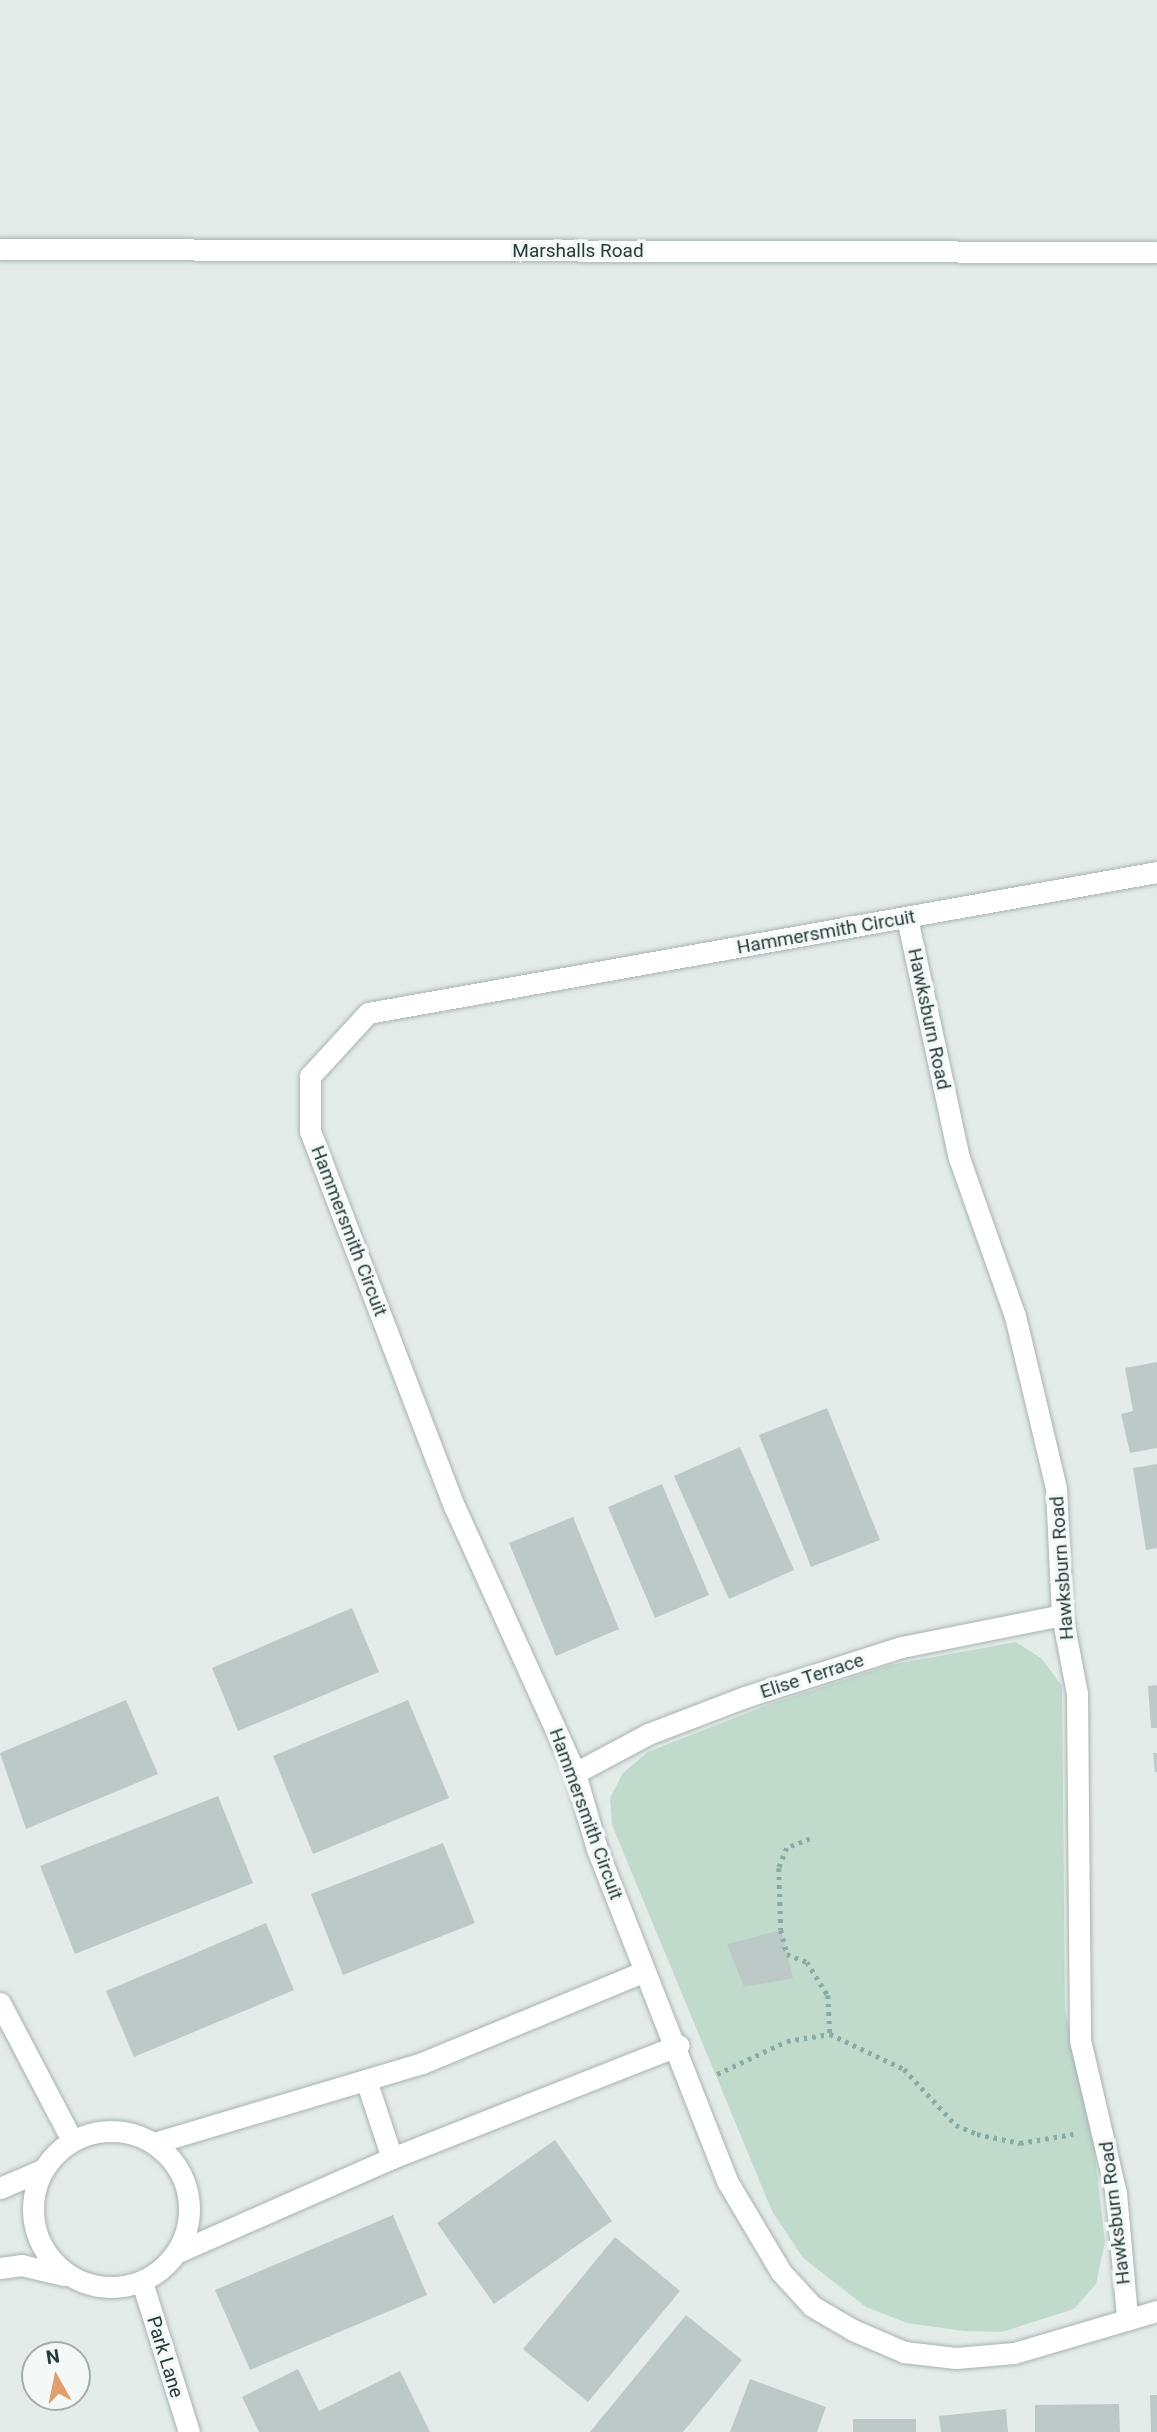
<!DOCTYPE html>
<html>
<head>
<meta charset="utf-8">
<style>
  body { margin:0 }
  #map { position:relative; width:1157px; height:2432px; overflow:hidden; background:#e4ecea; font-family:Roboto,sans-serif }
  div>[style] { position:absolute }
  .green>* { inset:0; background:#c0dacc }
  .building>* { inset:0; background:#bdc9c6 }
  .path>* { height:4.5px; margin-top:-2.25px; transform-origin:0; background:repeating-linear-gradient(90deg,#89aba7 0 3.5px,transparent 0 8.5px) }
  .roads { filter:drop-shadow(0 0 2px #a7b3b1) drop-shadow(0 0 2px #a7b3b1) }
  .minor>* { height:21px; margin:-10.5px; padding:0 10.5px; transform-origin:10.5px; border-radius:10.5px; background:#fff }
  .minor>.ring { margin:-10.5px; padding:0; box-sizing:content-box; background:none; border:21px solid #fff; border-radius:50% }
  span { translate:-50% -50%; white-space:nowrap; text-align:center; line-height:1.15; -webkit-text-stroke:7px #f4f9f7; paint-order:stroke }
  .street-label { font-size:19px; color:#263b39 }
  .north { position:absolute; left:21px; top:2341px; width:70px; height:70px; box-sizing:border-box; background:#f4f9f7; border:2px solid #a2adab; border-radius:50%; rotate:351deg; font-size:19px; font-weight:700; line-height:28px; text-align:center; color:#263b39 }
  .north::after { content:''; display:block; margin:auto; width:24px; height:32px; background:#e19f6d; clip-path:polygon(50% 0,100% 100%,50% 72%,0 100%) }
</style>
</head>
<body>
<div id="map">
  <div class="green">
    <div style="clip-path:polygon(1016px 1642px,1042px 1659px,1062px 1686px,1065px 2010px,1091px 2122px,1105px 2242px,1096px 2284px,1074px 2309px,1002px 2332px,964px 2331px,907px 2323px,866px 2307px,803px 2258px,772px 2211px,612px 1825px,610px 1798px,623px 1773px,648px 1752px,770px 1704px,890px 1665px)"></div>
  </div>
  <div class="building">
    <div style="clip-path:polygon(1157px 1362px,1157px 1448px,1130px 1453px,1121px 1414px,1133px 1411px,1125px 1368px)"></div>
    <div style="clip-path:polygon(827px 1408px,880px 1540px,811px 1567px,759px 1435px)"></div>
    <div style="clip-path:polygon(740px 1447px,794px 1570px,729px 1599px,674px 1476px)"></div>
    <div style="clip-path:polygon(1157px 1464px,1157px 1548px,1146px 1550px,1133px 1468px)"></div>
    <div style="clip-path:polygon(662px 1484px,709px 1595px,655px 1618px,608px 1507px)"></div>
    <div style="clip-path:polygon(573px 1517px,619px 1629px,556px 1656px,509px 1543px)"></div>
    <div style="clip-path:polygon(352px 1608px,379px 1672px,238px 1731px,212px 1668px)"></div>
    <div style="clip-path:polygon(1157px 1685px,1157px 1728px,1151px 1728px,1148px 1686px)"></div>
    <div style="clip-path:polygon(126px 1700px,158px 1774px,26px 1829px,0 1753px)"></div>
    <div style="clip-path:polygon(408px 1700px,449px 1798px,313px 1854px,273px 1756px)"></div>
    <div style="clip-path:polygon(1153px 1753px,1157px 1753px,1157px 1772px,1155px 1772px)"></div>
    <div style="clip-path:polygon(218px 1796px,253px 1883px,75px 1954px,40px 1866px)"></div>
    <div style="clip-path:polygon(443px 1843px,475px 1923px,343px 1975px,311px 1894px)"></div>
    <div style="clip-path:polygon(266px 1923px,294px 1990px,134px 2057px,106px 1991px)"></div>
    <div style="clip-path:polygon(781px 1930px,793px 1978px,744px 1987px,727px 1944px)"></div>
    <div style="clip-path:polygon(555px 2140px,612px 2221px,494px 2304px,437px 2223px)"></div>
    <div style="clip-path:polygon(393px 2215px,427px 2295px,250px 2370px,215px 2290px)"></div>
    <div style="clip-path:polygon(615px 2237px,680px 2291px,588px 2402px,523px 2349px)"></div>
    <div style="clip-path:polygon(686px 2315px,742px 2360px,683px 2432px,590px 2432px)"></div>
    <div style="clip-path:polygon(298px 2369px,319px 2411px,400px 2371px,430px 2432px,259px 2432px,242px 2397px)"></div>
    <div style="clip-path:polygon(750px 2379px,826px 2407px,817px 2432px,730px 2432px)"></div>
    <div style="clip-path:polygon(1150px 2395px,1157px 2395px,1157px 2432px,1151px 2432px)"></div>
    <div style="clip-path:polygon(1119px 2404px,1120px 2432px,1035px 2432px,1035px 2405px)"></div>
    <div style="clip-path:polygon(1006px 2409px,1008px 2432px,941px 2432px,939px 2416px)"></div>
    <div style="clip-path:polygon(853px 2419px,916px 2419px,916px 2432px,853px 2432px)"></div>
  </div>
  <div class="path">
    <div style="left:810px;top:1839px;width:25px;rotate:159deg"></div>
    <div style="left:787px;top:1848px;width:22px;rotate:112deg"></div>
    <div style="left:779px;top:1868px;width:62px;rotate:88.2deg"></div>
    <div style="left:781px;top:1930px;width:25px;rotate:76deg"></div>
    <div style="left:787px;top:1954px;width:22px;rotate:22deg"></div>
    <div style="left:807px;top:1962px;width:39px;rotate:58deg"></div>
    <div style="left:828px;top:1995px;width:39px;rotate:87deg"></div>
    <div style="left:717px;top:2074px;width:77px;rotate:-25.2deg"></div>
    <div style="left:787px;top:2041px;width:44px;rotate:-9.2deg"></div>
    <div style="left:830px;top:2034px;width:82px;rotate:25.3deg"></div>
    <div style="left:904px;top:2069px;width:76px;rotate:47.1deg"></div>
    <div style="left:956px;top:2125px;width:23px;rotate:23deg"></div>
    <div style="left:977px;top:2134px;width:44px;rotate:11.8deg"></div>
    <div style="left:1020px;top:2143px;width:54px;rotate:-9.6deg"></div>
  </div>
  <div class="roads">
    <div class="minor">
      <div style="left:0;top:249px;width:1157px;rotate:0.15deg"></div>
      <div style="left:1157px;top:872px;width:801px;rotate:169.87deg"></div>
      <div style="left:368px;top:1013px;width:86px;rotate:132.6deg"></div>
      <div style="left:310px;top:1076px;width:55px;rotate:90deg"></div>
      <div style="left:310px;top:1131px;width:404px;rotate:69deg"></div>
      <div style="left:455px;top:1508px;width:291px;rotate:65.6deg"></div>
      <div style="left:575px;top:1773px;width:79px;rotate:73.9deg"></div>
      <div style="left:597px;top:1849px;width:357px;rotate:68.6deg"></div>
      <div style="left:727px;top:2181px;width:106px;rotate:59.3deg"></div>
      <div style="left:781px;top:2272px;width:46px;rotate:47.6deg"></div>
      <div style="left:812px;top:2306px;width:48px;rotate:30.3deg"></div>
      <div style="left:853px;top:2330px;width:56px;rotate:23.3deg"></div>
      <div style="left:904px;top:2352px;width:52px;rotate:6.6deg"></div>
      <div style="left:956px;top:2358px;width:58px;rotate:-4.9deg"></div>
      <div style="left:1014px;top:2353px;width:149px;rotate:-16.4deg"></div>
      <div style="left:907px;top:918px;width:246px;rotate:77.8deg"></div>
      <div style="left:959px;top:1158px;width:168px;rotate:70.5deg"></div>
      <div style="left:1015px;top:1316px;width:177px;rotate:76.6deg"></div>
      <div style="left:1056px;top:1488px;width:127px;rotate:87.3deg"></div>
      <div style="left:1062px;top:1615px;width:80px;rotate:79.2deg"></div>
      <div style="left:1077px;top:1694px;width:346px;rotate:89.5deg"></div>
      <div style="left:1080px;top:2040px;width:157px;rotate:76.8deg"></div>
      <div style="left:1116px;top:2193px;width:123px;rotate:84.9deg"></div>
      <div style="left:575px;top:1773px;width:83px;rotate:-28.1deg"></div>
      <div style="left:648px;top:1734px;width:104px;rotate:-20.9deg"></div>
      <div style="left:745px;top:1697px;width:165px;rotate:-17.7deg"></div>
      <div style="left:902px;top:1647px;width:163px;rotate:-11.3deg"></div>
      <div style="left:0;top:2003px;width:155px;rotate:62.3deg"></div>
      <div style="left:366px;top:2080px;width:82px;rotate:71.6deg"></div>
      <div class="ring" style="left:33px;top:2131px;width:135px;height:135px"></div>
      <div style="left:154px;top:2143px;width:280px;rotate:-16.6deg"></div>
      <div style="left:422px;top:2063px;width:241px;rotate:-22.4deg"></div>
      <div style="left:0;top:2188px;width:46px;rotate:-23.2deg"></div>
      <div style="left:178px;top:2252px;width:234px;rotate:-23.7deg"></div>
      <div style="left:392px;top:2158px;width:308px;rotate:-21.5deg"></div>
      <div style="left:0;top:2268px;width:21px;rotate:-8deg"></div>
      <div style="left:21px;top:2265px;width:44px;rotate:13.1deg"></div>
      <div style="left:142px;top:2282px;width:157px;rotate:72.6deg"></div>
    </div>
  </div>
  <div class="street-label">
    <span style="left:578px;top:251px">Marshalls Road</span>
    <span style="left:826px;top:932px;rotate:-10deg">Hammersmith Circuit</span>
    <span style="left:929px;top:1019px;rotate:78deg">Hawksburn Road</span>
    <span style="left:349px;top:1231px;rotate:69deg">Hammersmith Circuit</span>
    <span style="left:1062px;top:1568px;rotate:-94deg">Hawksburn Road</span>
    <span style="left:812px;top:1676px;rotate:-18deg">Elise Terrace</span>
    <span style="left:586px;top:1814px;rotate:70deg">Hammersmith Circuit</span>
    <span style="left:1115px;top:2213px;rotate:-97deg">Hawksburn Road</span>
    <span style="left:165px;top:2357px;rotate:73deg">Park Lane</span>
  </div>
  <div class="north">N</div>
</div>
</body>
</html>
